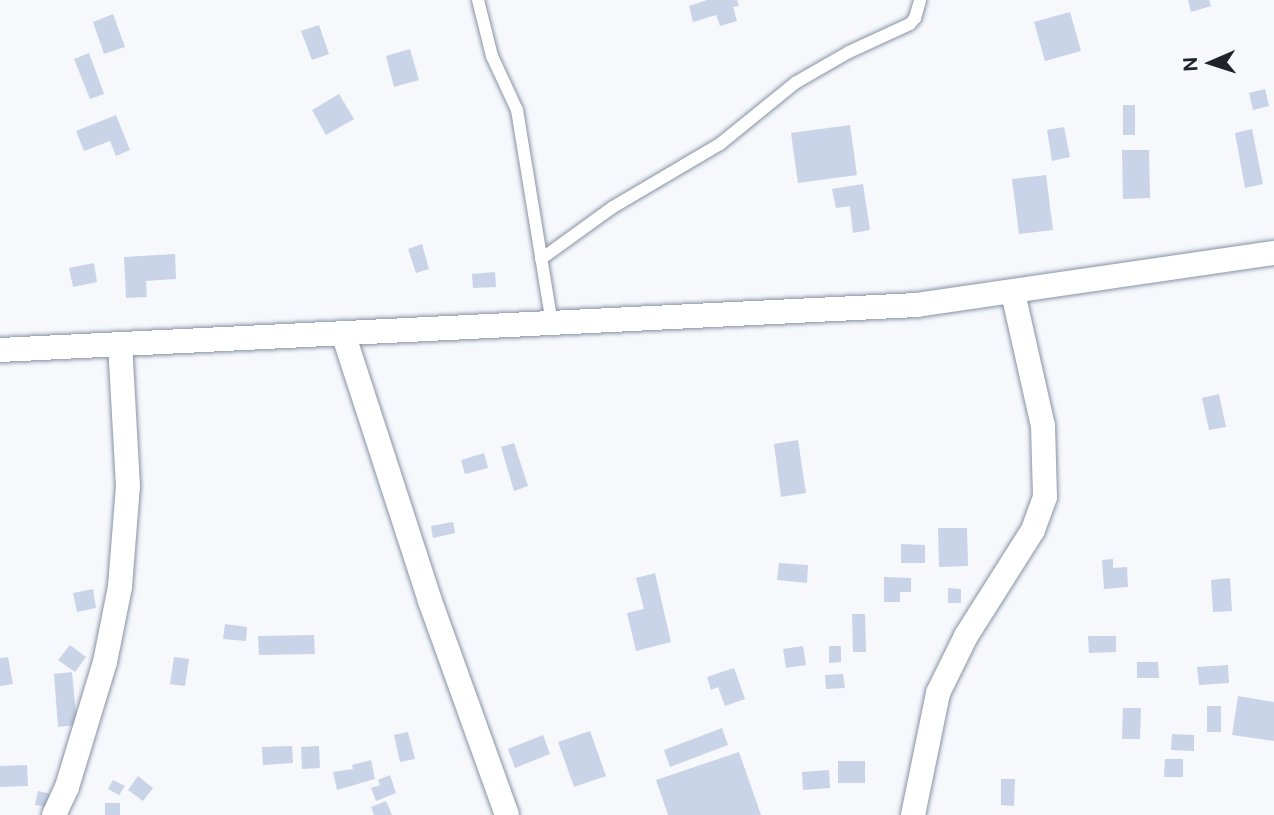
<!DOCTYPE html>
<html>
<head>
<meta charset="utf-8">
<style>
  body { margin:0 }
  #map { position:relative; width:1274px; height:815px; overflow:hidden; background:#f6f8fc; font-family:"Public Sans",sans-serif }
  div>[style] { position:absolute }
  .building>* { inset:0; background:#c9d4e8 }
  .roads { filter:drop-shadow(0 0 2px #8792a4) drop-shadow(0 0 2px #8792a4) }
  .lane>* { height:12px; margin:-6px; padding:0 6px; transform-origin:6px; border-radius:6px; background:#fff }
  .street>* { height:24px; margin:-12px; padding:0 12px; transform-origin:12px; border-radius:12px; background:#fff }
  span { translate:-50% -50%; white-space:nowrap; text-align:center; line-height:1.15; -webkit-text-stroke:7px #f6f8fc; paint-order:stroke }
  .north { position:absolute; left:1176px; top:28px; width:70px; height:70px; -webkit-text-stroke:5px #f6f8fc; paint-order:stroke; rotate:267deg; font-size:19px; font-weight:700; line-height:28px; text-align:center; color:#1f242b }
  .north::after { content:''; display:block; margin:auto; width:24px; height:32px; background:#1f242b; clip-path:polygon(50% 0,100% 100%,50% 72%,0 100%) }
</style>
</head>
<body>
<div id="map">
  <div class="building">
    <div style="clip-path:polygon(707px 0,737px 0,739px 6px,733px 7px,737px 21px,720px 26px,716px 15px,693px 22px,689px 6px)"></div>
    <div style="clip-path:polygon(1188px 0,1209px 0,1211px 6px,1191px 12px)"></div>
    <div style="clip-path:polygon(1070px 12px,1081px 51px,1045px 61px,1034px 22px)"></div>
    <div style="clip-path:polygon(113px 14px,125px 47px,104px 54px,93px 22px)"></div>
    <div style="clip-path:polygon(319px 25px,329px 54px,312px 60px,301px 31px)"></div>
    <div style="clip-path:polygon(410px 49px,419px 80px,394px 87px,386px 56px)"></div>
    <div style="clip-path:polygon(89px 53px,104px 94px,90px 99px,74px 59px)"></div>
    <div style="clip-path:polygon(1265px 89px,1269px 106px,1253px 110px,1249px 93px)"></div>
    <div style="clip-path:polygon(339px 94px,354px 119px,326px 135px,312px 110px)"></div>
    <div style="clip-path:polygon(1123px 105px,1135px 105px,1135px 135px,1123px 135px)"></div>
    <div style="clip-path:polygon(116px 115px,130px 150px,116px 156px,110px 141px,84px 151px,76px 131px)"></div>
    <div style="clip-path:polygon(850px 125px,857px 175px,798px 183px,791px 133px)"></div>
    <div style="clip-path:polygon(1064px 127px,1070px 157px,1052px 161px,1047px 130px)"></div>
    <div style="clip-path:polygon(1252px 129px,1263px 184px,1245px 188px,1235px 133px)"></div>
    <div style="clip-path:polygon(1122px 150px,1149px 150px,1150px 198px,1123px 199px)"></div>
    <div style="clip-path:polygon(1046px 175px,1053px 230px,1019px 234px,1012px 179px)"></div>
    <div style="clip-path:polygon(863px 184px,870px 230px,853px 233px,850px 206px,836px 208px,832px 189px)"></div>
    <div style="clip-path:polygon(422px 244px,429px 269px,416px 273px,408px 249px)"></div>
    <div style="clip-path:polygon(175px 254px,176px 279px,146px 281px,147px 297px,126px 298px,124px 257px)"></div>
    <div style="clip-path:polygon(94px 263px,97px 282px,73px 287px,69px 268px)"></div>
    <div style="clip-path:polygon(495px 272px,496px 287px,473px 288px,472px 274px)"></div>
    <div style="clip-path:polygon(1219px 394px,1226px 427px,1209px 430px,1202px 398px)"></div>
    <div style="clip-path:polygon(798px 440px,806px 493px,781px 497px,774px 444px)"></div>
    <div style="clip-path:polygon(514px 443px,528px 486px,514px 491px,501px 447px)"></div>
    <div style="clip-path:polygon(484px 453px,488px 468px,465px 474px,461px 460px)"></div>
    <div style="clip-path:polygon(453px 522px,455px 533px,433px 538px,431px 526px)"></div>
    <div style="clip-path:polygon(938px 528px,967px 528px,968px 566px,939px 567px)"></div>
    <div style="clip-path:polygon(901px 544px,925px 545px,925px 563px,901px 563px)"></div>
    <div style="clip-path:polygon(1113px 559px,1113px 568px,1127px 567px,1128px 587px,1104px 589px,1102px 560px)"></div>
    <div style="clip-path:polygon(779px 563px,808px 565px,807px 583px,777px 580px)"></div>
    <div style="clip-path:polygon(655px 573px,671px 642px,636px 651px,627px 613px,644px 609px,636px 578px)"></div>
    <div style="clip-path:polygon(884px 577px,911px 578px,911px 592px,900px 592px,900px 602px,884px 602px)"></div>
    <div style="clip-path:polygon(1230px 578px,1232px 611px,1213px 612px,1211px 580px)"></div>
    <div style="clip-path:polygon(948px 588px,961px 589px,961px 603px,948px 603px)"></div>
    <div style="clip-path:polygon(93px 589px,96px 608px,77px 612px,73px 593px)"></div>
    <div style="clip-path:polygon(852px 614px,865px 614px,866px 652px,853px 652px)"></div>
    <div style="clip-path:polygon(225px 624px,247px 627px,246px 641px,223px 639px)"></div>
    <div style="clip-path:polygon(314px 635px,315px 654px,259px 655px,258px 636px)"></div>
    <div style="clip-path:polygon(1088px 636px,1116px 636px,1116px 652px,1089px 653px)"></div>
    <div style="clip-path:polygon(70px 645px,86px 657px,75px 672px,58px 660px)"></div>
    <div style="clip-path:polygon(803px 646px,806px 665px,786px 668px,783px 649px)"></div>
    <div style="clip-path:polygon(829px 646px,841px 646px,841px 662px,829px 663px)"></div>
    <div style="clip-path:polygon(8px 657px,13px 684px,0 686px,0 658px)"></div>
    <div style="clip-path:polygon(174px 657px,189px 659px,185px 686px,170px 684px)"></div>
    <div style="clip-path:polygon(1137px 662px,1158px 662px,1159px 678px,1137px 678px)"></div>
    <div style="clip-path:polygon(1228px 665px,1229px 683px,1199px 685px,1197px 667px)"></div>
    <div style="clip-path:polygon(734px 668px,745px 699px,725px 706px,718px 687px,711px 690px,707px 677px)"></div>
    <div style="clip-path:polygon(72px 672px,77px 725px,58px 727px,54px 674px)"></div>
    <div style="clip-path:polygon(843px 674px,845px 688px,826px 689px,825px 675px)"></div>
    <div style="clip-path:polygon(1238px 696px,1274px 702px,1274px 741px,1232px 735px)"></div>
    <div style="clip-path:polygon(1207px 706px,1221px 706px,1221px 732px,1207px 732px)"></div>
    <div style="clip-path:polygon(1123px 708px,1141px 708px,1140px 739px,1122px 739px)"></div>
    <div style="clip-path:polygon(722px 728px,728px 745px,670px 767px,664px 750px)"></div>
    <div style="clip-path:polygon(590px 731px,606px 776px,574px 787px,558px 742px)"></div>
    <div style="clip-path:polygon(408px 732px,415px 759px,400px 762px,394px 735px)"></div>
    <div style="clip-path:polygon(1172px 734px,1194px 735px,1194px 751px,1171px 750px)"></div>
    <div style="clip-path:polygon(543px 735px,550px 754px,515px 768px,508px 749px)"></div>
    <div style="clip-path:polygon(292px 746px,293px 763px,263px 765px,262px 747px)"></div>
    <div style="clip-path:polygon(319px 746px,320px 768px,302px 769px,301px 747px)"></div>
    <div style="clip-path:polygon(739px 752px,761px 815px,668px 815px,656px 780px)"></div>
    <div style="clip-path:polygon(1165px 759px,1183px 759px,1183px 777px,1164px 777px)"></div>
    <div style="clip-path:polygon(371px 760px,375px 779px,337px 790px,333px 772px,353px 769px,352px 765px)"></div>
    <div style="clip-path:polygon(838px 761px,865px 761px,865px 783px,838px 783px)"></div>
    <div style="clip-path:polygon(27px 765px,28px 786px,0 787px,0 766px)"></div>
    <div style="clip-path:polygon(829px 770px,830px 788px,803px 790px,802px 772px)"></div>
    <div style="clip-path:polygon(390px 775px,396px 793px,376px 801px,371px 788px,380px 785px,378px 780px)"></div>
    <div style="clip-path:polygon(138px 776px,153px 788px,143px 801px,128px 790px)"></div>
    <div style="clip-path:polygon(1001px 779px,1015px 779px,1014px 806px,1001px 805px)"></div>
    <div style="clip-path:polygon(113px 780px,125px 786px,119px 795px,108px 789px)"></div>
    <div style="clip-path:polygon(38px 791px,51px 794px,47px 807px,35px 805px)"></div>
    <div style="clip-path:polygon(386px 801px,392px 815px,374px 815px,371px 807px)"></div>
    <div style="clip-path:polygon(105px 803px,120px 803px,120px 815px,105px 815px)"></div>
  </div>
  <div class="roads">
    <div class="lane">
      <div style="left:478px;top:0;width:58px;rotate:76deg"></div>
      <div style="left:492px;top:56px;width:60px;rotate:65.2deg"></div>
      <div style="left:517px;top:110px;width:217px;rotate:80.7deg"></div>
      <div style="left:541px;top:259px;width:89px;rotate:-35.8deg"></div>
      <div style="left:613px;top:207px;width:124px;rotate:-30.5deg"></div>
      <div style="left:720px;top:144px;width:97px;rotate:-39.1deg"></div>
      <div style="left:795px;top:83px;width:62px;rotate:-29.9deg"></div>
      <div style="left:849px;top:52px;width:67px;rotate:-24.7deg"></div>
      <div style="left:910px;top:24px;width:8px;rotate:-50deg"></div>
      <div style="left:915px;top:18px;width:19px;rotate:-74deg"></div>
    </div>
    <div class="street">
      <div style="left:343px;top:333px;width:282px;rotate:72deg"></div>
      <div style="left:430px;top:601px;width:227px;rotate:70.2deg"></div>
      <div style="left:0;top:350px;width:918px;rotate:-2.81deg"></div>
      <div style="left:917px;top:305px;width:361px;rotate:-8.3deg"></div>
      <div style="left:54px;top:815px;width:31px;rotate:-65deg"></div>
      <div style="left:67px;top:787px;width:131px;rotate:-73.1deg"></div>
      <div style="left:105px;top:662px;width:76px;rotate:-78.7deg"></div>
      <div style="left:120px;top:587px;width:101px;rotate:-85.5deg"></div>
      <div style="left:128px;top:486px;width:141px;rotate:-93.2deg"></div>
      <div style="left:913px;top:815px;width:125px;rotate:-78.4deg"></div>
      <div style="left:938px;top:693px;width:64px;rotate:-63.8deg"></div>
      <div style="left:966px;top:636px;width:125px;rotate:-57.7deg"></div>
      <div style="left:1033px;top:530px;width:35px;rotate:-70deg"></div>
      <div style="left:1045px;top:497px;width:71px;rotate:-91.6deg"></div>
      <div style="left:1043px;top:426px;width:136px;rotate:-102.7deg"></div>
    </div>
  </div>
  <div class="north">N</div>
</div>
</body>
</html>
